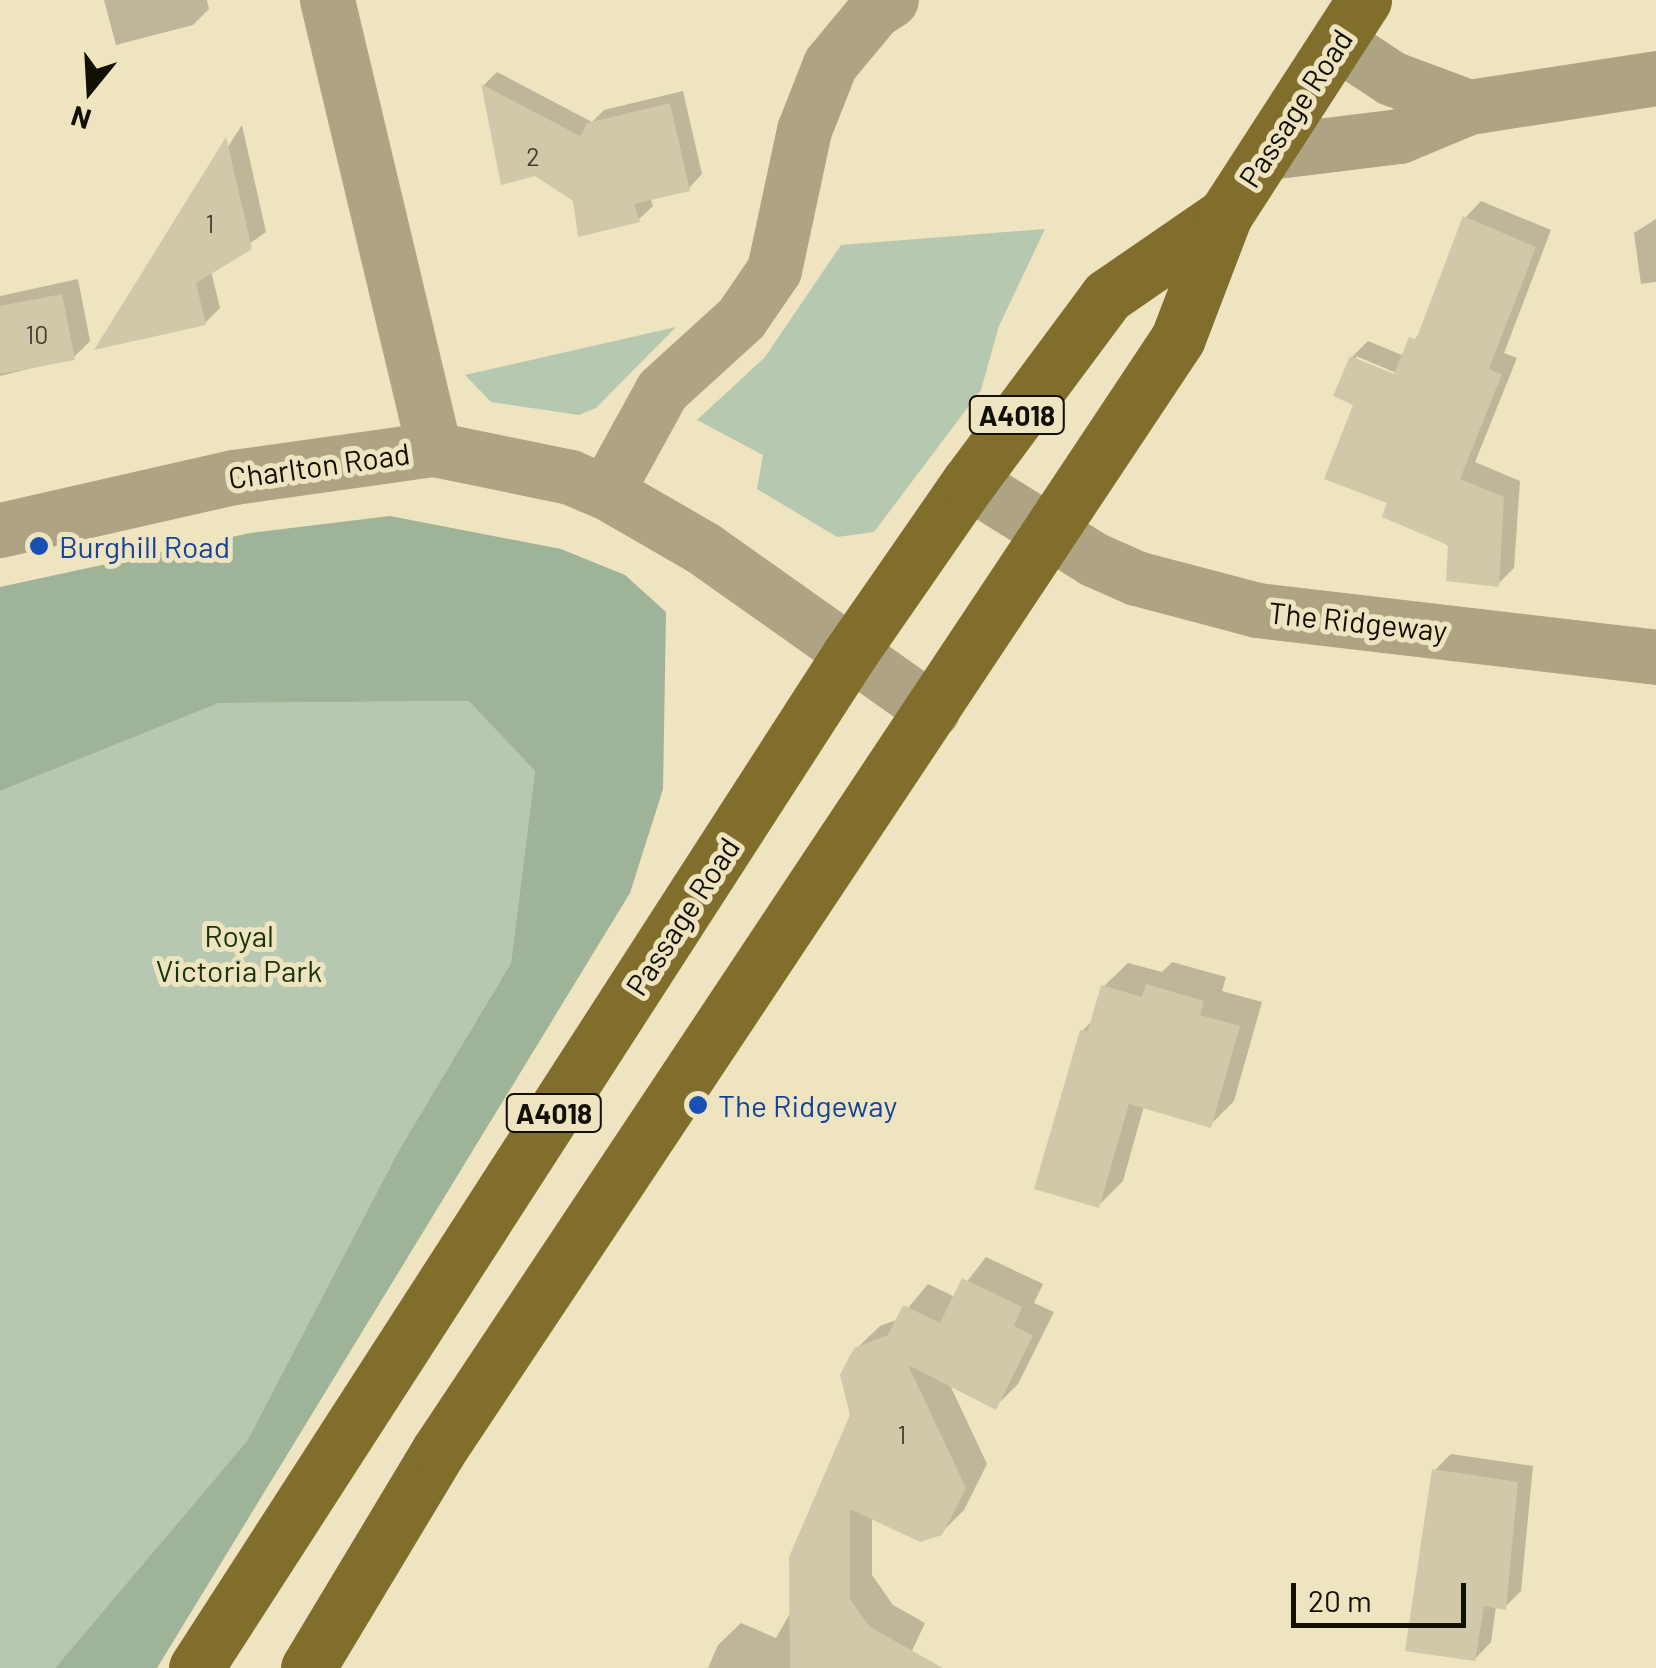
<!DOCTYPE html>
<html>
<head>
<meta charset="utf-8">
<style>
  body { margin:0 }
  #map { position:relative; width:1656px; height:1668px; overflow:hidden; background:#eee4c0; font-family:Barlow,sans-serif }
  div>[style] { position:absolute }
  .green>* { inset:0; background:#b7c8b1 }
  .forest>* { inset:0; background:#9fb399 }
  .shadow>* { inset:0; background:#0003 }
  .building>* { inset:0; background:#d0c8a9 }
  .minor>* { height:55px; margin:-27.5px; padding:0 27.5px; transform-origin:27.5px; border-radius:27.5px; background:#aea483 }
  .primary>* { height:55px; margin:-27.5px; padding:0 27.5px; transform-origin:27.5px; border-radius:27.5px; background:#816d2c }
  .dots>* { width:28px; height:28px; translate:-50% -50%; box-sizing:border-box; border:5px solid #eee4c0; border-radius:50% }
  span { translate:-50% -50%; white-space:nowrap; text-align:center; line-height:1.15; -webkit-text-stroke:10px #eee4c0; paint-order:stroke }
  .number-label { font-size:25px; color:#423d2d }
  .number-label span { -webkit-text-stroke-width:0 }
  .shield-label span { padding:2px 8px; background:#eee4c0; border:2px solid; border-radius:8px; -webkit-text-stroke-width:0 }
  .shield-label { font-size:28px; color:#120f04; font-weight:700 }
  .street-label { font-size:30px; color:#120f04 }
  .transit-label { font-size:30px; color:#164399 }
  .left { translate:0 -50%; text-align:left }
  .park-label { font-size:30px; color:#18340d }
  .north { position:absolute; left:40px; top:40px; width:100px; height:100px; -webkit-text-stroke:8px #eee4c0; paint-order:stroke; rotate:198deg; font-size:28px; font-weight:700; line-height:40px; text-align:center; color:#120f04 }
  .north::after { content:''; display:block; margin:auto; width:35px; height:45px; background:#120f04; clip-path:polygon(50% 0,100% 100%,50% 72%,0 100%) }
  .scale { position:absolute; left:1291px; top:1583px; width:175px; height:45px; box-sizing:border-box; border:5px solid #120f04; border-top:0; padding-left:12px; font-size:30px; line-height:35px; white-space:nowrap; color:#120f04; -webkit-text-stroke:8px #eee4c0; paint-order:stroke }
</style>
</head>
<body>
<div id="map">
  <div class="green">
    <div style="clip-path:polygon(1045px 229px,999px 326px,981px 390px,874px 532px,837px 537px,757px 489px,763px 455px,697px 420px,765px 357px,841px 245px)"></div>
    <div style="clip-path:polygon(676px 327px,596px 408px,579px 415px,491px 402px,465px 375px)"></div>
    <div style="clip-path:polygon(470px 701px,535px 771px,511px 963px,399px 1150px,247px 1441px,55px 1668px,0 1668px,0 791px,219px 703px)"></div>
  </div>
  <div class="forest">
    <div style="clip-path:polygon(390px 516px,561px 549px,625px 575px,666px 612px,663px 789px,630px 893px,157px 1668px,55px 1668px,247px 1441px,399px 1150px,511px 963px,535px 771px,469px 701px,219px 703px,0 791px,0 587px,250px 533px)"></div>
  </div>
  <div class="shadow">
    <div style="clip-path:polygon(104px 0,207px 0,209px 9px,193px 25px,116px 45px)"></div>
    <div style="clip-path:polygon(497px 72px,592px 122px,604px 110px,683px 91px,702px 174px,689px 188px,650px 197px,653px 206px,639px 219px,575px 199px,536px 174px,503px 182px,484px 85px)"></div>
    <div style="clip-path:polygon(242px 125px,266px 232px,211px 271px,220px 308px,205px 323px,99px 347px)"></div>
    <div style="clip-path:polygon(evenodd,1481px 201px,1551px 230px,1504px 353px,1517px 358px,1475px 462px,1520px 481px,1514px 568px,1498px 584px,1390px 502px,1356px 403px,1352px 357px,1368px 341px,1404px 356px,1423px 327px,1465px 218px,1481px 201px,1356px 356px,1406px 377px,1404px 381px,1356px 361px,1356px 356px)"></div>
    <div style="clip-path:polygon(1656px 219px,1656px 282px,1641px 284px,1634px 233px)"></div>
    <div style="clip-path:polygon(78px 279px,90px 341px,73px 358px,0 376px,0 296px)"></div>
    <div style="clip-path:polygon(1172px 962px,1226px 977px,1222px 991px,1262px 1002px,1234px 1101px,1210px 1125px,1144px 1106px,1123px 1181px,1099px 1205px,1082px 1031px,1094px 1019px,1103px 987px,1128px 963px,1162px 972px)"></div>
    <div style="clip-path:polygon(986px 1257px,1043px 1284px,1034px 1303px,1054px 1312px,1018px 1384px,995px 1407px,949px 1383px,987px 1464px,964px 1510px,941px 1533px,872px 1517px,872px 1575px,893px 1605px,925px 1623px,904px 1668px,708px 1668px,718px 1645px,741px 1623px,776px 1638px,792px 1610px,853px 1415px,856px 1349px,880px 1326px,899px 1319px,928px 1284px,955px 1297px)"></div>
    <div style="clip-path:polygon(1451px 1454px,1533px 1466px,1521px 1591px,1505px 1607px,1496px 1606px,1491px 1642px,1475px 1659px,1435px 1470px)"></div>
  </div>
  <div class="building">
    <div style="clip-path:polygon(481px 84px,580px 136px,587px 123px,670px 103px,690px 191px,634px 204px,640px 222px,578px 237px,573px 201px,535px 176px,501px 185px)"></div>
    <div style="clip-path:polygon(226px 137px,252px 249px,196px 283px,206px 325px,94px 350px)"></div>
    <div style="clip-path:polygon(1463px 216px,1536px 247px,1489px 369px,1502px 374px,1460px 479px,1504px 497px,1499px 587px,1446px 581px,1448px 545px,1382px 517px,1387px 503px,1324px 479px,1353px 405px,1333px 396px,1350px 356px,1394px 374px,1409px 337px,1416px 340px)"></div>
    <div style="clip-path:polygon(62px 294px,75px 360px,0 374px,0 306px)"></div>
    <div style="clip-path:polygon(1146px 984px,1204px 1001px,1200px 1015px,1240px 1026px,1211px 1128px,1129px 1104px,1099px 1208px,1034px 1189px,1080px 1030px,1088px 1031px,1101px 985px,1142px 997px)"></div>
    <div style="clip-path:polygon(962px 1278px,1022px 1307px,1014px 1326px,1033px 1335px,996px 1410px,908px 1365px,966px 1488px,942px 1535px,920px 1542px,850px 1509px,850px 1599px,870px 1627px,943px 1668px,790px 1668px,789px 1557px,850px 1415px,840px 1375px,854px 1348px,888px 1335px,903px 1305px,940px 1323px)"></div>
    <div style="clip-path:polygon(1432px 1469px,1518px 1482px,1506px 1610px,1484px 1606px,1475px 1661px,1405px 1651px)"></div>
  </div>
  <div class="minor">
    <div style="left:327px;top:0;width:462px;rotate:76.6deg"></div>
    <div style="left:1338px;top:43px;width:64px;rotate:33.4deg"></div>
    <div style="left:1391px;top:78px;width:83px;rotate:20.4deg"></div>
    <div style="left:1269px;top:152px;width:131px;rotate:-7deg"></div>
    <div style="left:1399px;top:136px;width:76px;rotate:-22.5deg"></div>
    <div style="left:1469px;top:107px;width:189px;rotate:-8.8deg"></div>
    <div style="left:969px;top:482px;width:146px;rotate:31.8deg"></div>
    <div style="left:1093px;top:559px;width:47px;rotate:23.8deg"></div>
    <div style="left:1136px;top:578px;width:125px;rotate:14.8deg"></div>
    <div style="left:1257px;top:610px;width:402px;rotate:6.7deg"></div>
    <div style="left:606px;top:492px;width:116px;rotate:-61.2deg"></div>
    <div style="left:662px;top:390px;width:107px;rotate:-42.3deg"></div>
    <div style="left:741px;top:318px;width:58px;rotate:-55.5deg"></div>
    <div style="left:774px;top:270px;width:143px;rotate:-77.9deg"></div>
    <div style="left:804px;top:130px;width:71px;rotate:-68.5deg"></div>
    <div style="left:830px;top:64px;width:69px;rotate:-50.3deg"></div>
    <div style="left:874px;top:11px;width:20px;rotate:-33deg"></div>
    <div style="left:0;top:530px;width:240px;rotate:-12.8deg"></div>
    <div style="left:234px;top:477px;width:202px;rotate:-8deg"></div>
    <div style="left:434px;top:449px;width:139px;rotate:11.6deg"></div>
    <div style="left:570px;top:477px;width:39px;rotate:23deg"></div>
    <div style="left:606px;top:492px;width:112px;rotate:30deg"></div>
    <div style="left:703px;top:548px;width:281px;rotate:35.3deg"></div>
  </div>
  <div class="primary">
    <div style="left:196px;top:1668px;width:1205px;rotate:-57.19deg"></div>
    <div style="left:849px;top:655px;width:211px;rotate:-55.3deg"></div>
    <div style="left:969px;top:482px;width:232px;rotate:-53.4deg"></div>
    <div style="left:1107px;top:296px;width:143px;rotate:-34.5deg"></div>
    <div style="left:308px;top:1668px;width:254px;rotate:-59deg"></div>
    <div style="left:439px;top:1450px;width:1335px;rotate:-56.39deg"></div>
    <div style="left:1178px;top:338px;width:132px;rotate:-69.1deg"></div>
    <div style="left:1225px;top:215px;width:256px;rotate:-57.1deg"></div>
  </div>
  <div class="dots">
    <div style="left:39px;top:546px;background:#1a4fb4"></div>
    <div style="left:698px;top:1105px;background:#1a4fb4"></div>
  </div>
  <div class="number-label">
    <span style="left:533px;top:156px">2</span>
    <span style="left:210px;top:223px">1</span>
    <span style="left:37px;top:334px">10</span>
    <span style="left:902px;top:1434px">1</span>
  </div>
  <div class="shield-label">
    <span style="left:1017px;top:415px">A4018</span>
    <span style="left:554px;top:1113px">A4018</span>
  </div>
  <div class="street-label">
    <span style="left:1295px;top:108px;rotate:-57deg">Passage Road</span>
    <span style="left:319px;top:465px;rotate:-8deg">Charlton Road</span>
    <span style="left:1358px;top:621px;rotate:6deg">The Ridgeway</span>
    <span style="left:682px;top:916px;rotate:-57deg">Passage Road</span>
  </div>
  <div class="transit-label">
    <span class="left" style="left:59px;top:546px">Burghill Road</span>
    <span class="left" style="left:718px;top:1105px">The Ridgeway</span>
  </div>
  <div class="park-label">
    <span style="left:239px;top:952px">Royal<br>Victoria Park</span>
  </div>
  <div class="north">N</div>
  <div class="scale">20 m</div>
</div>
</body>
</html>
